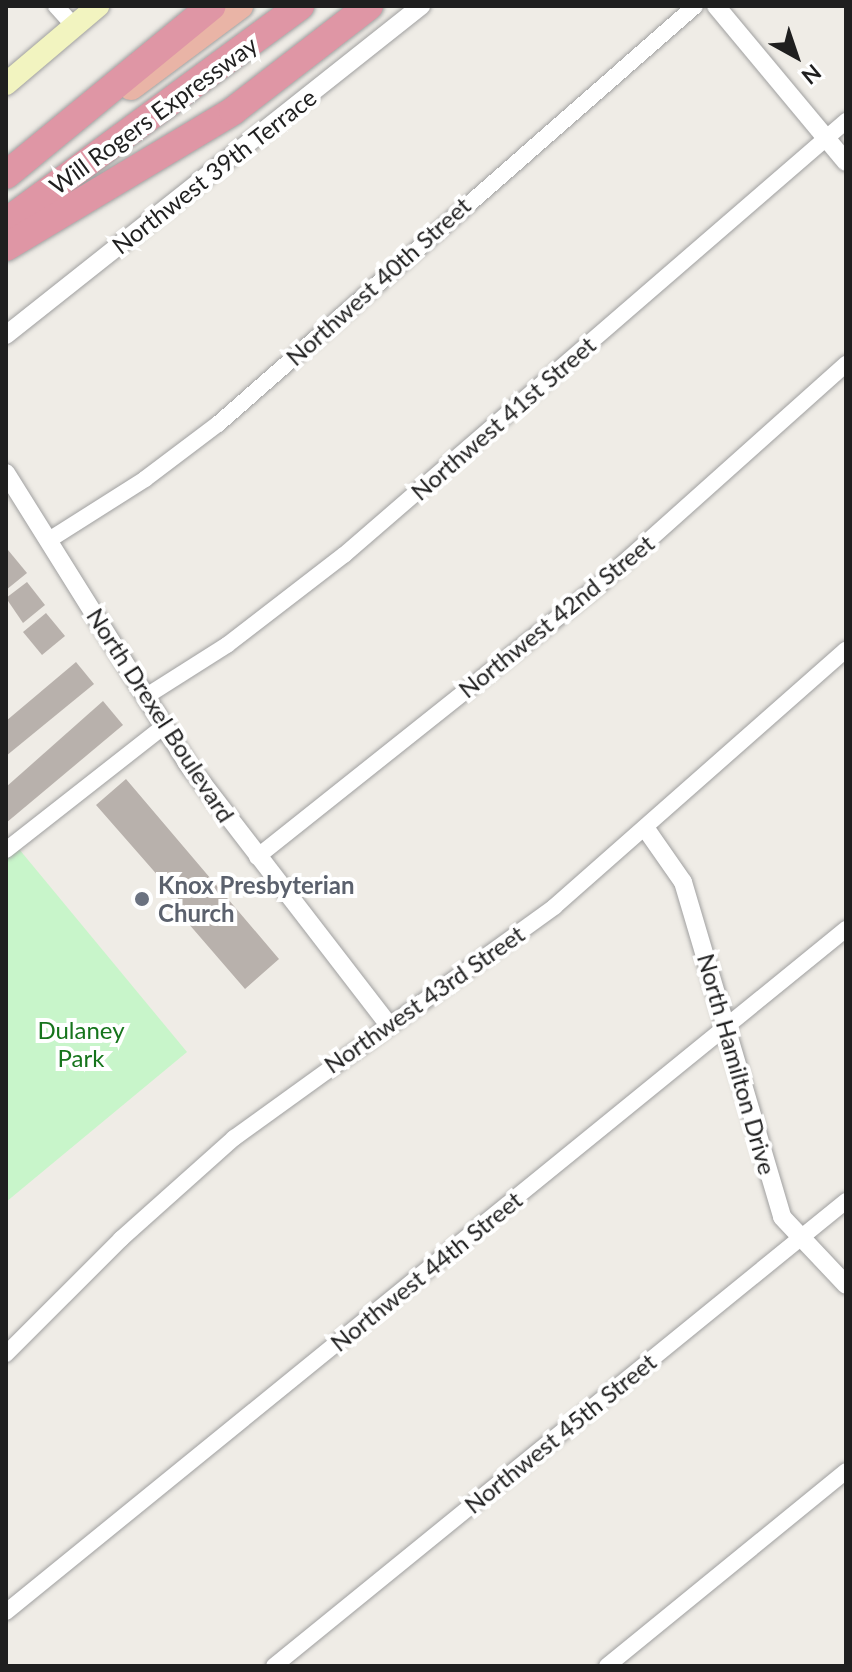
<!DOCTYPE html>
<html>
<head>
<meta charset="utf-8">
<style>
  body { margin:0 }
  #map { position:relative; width:852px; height:1672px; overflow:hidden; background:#efece6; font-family:Lato,sans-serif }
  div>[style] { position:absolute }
  .park>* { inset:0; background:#c8f5ca }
  .building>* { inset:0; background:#b8b1ac }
  .roads { filter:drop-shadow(0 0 2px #a0a0a0) drop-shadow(0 0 2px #a0a0a0) }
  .minor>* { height:16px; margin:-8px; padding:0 8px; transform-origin:8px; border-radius:8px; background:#fff }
  .tertiary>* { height:18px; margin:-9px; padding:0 9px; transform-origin:9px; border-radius:9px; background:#fff }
  .secondary>* { height:22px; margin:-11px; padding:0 11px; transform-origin:11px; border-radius:11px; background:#f2f4c0 }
  .trunk>* { height:26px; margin:-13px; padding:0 13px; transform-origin:13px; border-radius:13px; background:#e9b4a6 }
  .motorway>* { height:28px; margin:-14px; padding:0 14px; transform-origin:14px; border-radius:14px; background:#df96a5 }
  .dots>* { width:22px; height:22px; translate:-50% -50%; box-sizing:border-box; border:4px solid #fff; border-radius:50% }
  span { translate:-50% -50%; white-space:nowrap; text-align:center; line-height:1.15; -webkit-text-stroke:8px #fff; paint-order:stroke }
  .street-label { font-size:24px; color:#1f1f1f }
  .worship-label { font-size:24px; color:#5b616d; font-weight:700 }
  .left { translate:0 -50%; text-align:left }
  .park-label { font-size:24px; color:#16741c }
  .frame { position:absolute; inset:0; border:8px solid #1f1f1f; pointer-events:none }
  .north { position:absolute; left:756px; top:16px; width:80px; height:80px; -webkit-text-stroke:6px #fff; paint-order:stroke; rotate:140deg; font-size:22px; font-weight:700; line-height:32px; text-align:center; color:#1f1f1f }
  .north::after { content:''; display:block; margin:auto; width:28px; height:36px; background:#1f1f1f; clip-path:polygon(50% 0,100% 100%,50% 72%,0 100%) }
</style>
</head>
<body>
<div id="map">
  <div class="park">
    <div style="clip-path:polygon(19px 849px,187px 1052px,6px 1202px,6px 860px)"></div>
  </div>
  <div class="building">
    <div style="clip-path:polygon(8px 550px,27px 573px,6px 590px,6px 552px)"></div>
    <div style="clip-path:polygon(27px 582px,45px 605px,23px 623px,6px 598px)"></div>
    <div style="clip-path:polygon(46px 613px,65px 636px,42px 655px,23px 632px)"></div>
    <div style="clip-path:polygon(76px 662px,94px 684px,6px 756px,6px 721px)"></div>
    <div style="clip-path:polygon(103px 701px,123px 725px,6px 823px,6px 787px)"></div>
    <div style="clip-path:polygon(126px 779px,279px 959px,245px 989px,175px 908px,181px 902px,96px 805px)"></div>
  </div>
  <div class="roads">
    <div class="minor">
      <div style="left:56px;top:6px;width:27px;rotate:48deg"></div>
      <div style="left:49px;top:540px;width:114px;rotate:-32.4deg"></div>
      <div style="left:145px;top:479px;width:91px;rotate:-37deg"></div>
      <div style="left:218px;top:424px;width:634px;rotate:-41.23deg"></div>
      <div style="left:145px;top:697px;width:97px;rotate:-32.4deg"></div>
      <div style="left:227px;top:645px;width:148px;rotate:-37.6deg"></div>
      <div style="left:344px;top:555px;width:664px;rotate:-40.84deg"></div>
      <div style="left:6px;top:850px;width:201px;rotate:-38.1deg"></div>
      <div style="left:257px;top:857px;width:440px;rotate:-38.5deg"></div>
      <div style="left:601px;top:583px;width:329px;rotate:-41.8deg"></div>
      <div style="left:6px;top:1354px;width:163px;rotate:-45deg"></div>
      <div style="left:121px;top:1239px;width:152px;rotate:-41.8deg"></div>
      <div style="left:234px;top:1138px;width:395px;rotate:-35.8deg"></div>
      <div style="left:554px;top:907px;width:389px;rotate:-41.4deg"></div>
      <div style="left:6px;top:1612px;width:1083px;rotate:-39.11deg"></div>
      <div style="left:274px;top:1666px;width:737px;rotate:-39.11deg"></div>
      <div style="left:607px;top:1666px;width:308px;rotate:-39.2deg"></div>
    </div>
    <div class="tertiary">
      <div style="left:716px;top:6px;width:203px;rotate:50.2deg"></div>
      <div style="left:6px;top:335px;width:530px;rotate:-38.41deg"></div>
      <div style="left:6px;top:473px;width:342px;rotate:58deg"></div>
      <div style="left:187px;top:763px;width:329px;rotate:52.4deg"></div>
      <div style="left:646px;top:829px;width:65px;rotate:55.1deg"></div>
      <div style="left:683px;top:882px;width:349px;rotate:73.5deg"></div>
      <div style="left:782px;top:1217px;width:93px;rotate:46.7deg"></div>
    </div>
    <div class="secondary">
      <div style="left:6px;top:84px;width:121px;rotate:-40.3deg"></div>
    </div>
    <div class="trunk">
      <div style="left:131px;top:87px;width:136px;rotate:-36.6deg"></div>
    </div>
    <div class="motorway">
      <div style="left:6px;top:175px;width:266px;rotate:-39.4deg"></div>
      <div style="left:6px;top:222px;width:365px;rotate:-36.3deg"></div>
      <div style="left:6px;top:247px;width:265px;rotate:-30.9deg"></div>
      <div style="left:233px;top:111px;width:172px;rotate:-37.7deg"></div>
    </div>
  </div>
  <div class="dots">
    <div style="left:142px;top:899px;background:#6b7280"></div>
  </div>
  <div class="street-label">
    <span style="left:153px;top:115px;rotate:-36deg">Will Rogers Expressway</span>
    <span style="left:214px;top:171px;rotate:-38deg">Northwest 39th Terrace</span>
    <span style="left:378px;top:281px;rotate:-42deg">Northwest 40th Street</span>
    <span style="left:503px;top:418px;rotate:-41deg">Northwest 41st Street</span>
    <span style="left:556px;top:616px;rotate:-39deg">Northwest 42nd Street</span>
    <span style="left:161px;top:715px;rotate:57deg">North Drexel Boulevard</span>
    <span style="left:424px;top:999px;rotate:-35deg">Northwest 43rd Street</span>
    <span style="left:737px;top:1064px;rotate:74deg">North Hamilton Drive</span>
    <span style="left:426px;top:1271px;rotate:-39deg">Northwest 44th Street</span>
    <span style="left:560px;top:1433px;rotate:-39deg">Northwest 45th Street</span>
  </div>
  <div class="worship-label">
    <span class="left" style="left:158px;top:899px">Knox Presbyterian<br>Church</span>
  </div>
  <div class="park-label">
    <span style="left:81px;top:1044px">Dulaney<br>Park</span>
  </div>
  <div class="frame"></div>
  <div class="north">N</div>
</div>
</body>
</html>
